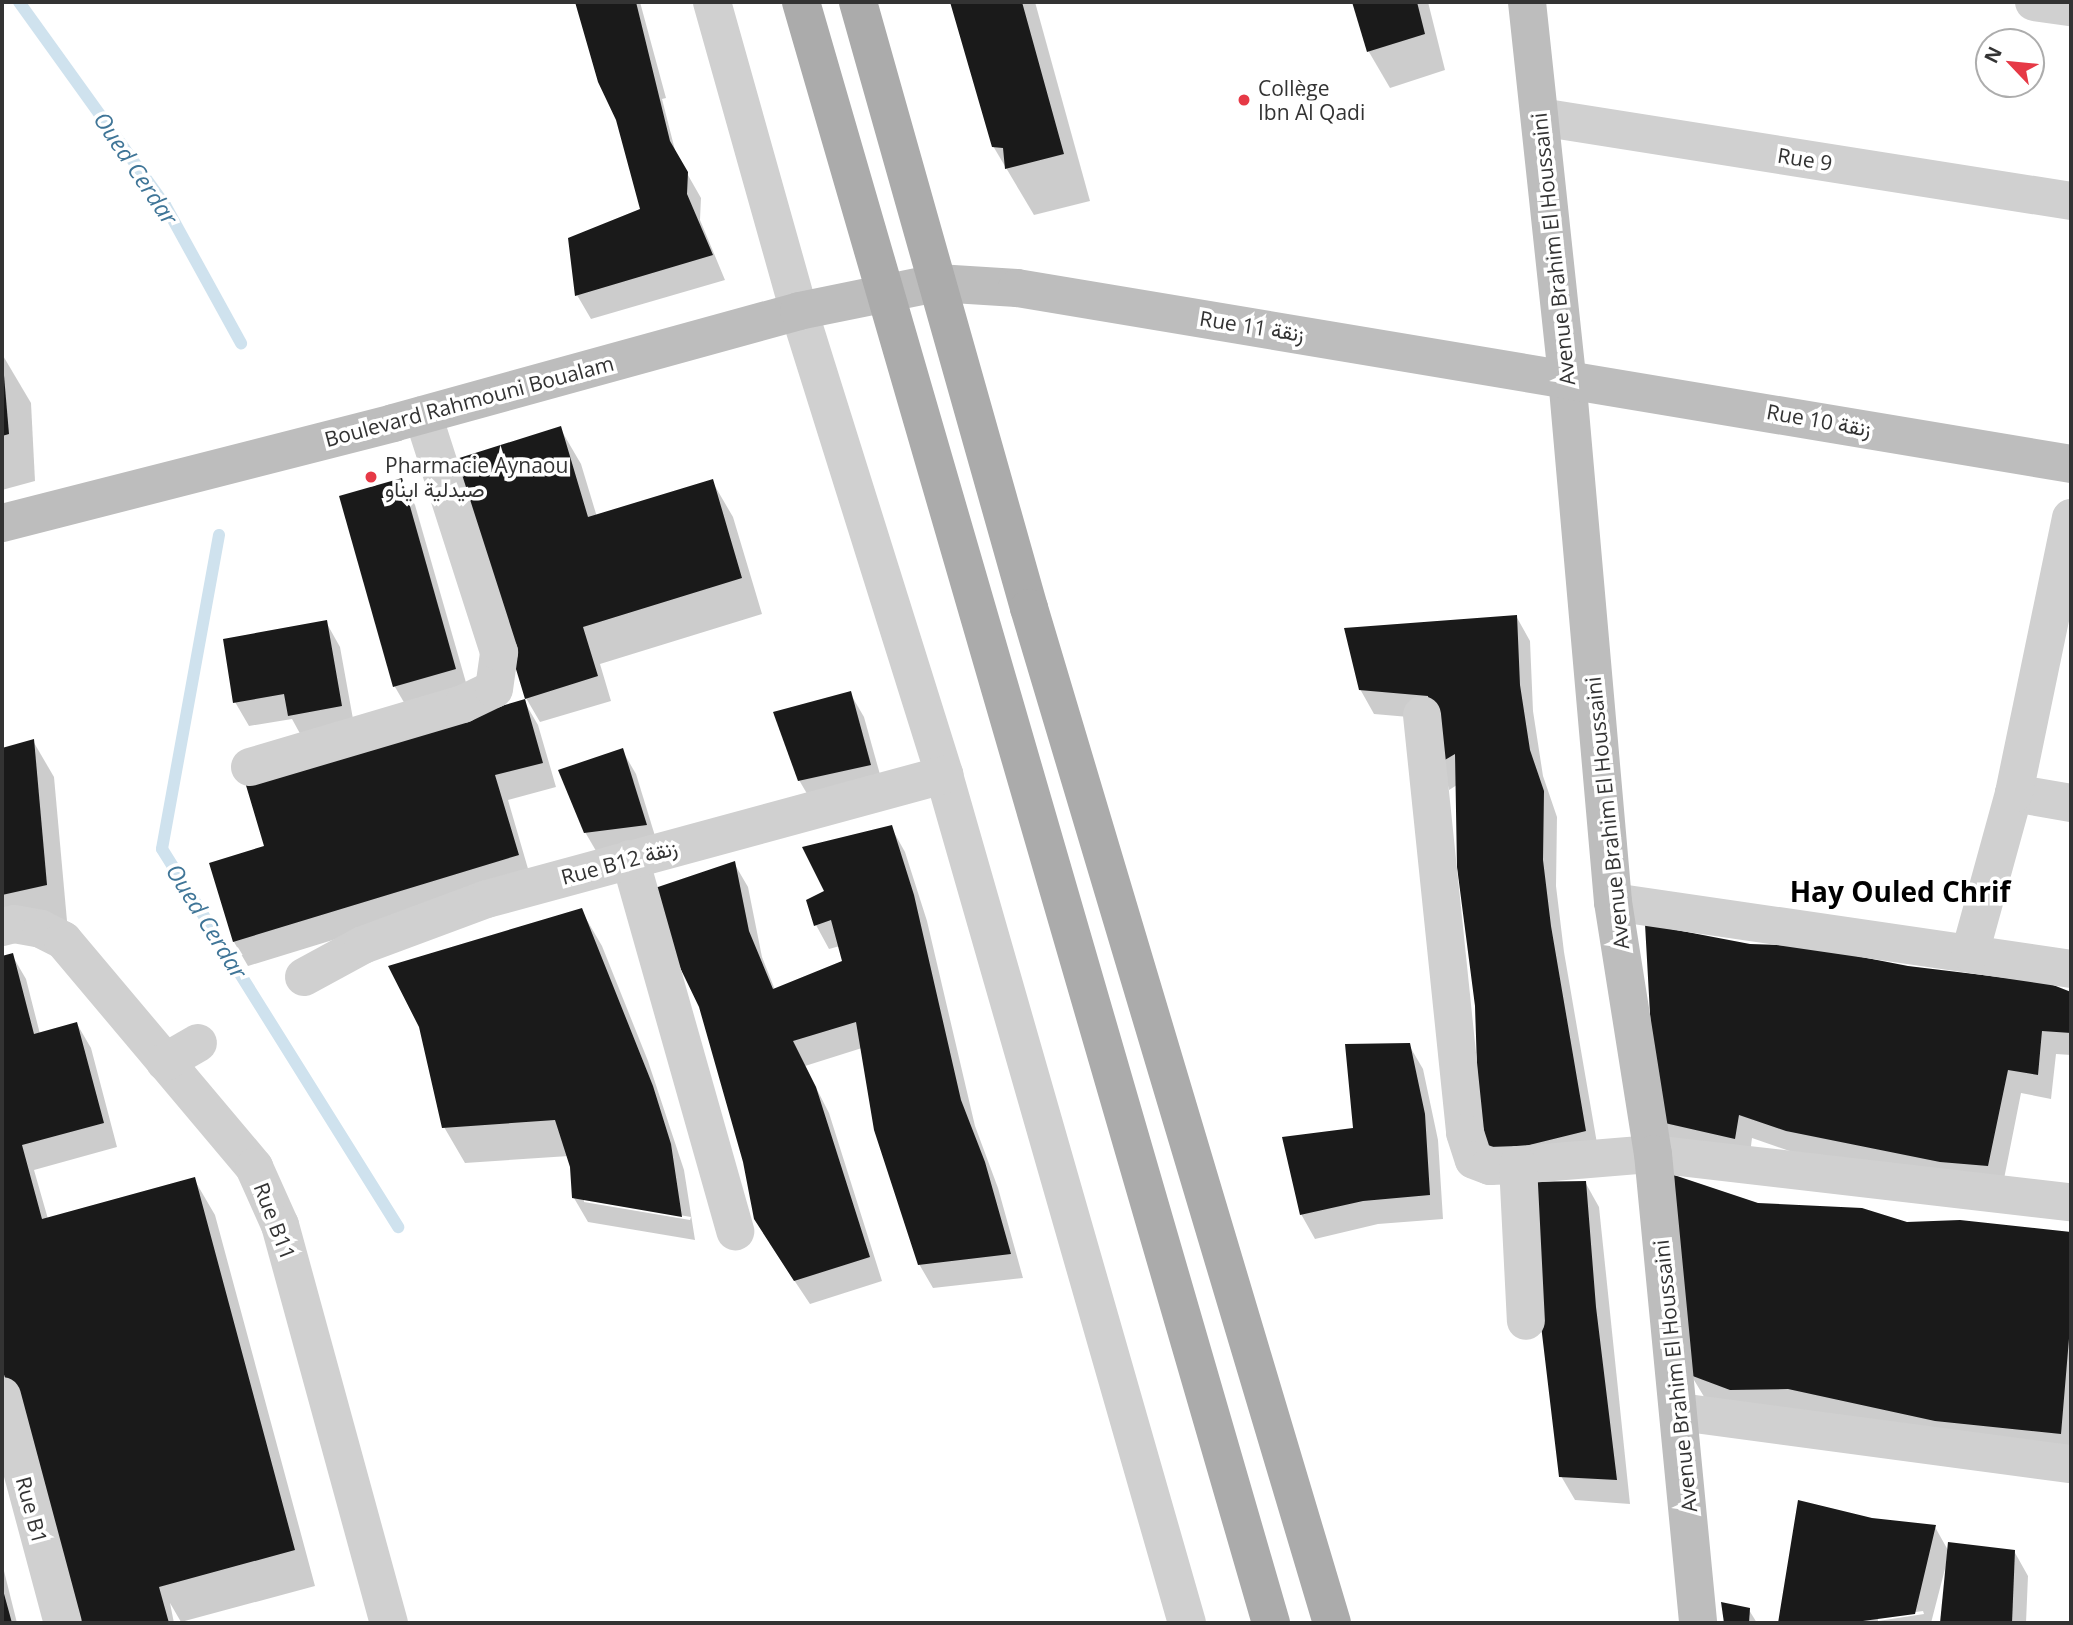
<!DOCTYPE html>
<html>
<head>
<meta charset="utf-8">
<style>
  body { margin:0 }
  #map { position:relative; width:2073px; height:1625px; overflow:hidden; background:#fff; font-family:"Open Sans",Vazirmatn,sans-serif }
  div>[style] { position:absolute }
  .shadow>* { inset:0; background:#0003 }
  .stream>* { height:12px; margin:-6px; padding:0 6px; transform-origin:6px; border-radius:6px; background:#cfe2ee }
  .building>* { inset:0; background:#1a1a1a }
  .street>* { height:38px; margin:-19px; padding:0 19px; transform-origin:19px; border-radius:19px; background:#d0d0d0 }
  .secondary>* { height:38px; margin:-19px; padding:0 19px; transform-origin:19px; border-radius:19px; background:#bdbdbd }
  .primary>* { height:38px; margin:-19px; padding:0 19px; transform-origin:19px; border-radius:19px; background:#ababab }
  .dots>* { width:19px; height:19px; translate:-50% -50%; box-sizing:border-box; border:4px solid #fff; border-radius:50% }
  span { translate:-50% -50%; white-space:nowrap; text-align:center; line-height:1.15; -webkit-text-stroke:7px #fff; paint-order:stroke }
  .poi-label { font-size:21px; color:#333 }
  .left { translate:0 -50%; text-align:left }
  .street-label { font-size:21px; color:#333 }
  .water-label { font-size:23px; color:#3f7597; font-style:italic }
  .district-label { font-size:28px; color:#000; font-weight:700 }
  .frame { position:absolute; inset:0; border:4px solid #333; pointer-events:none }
  .north { position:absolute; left:1975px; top:28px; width:70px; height:70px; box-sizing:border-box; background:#fff; border:2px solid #adadad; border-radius:50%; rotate:296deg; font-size:19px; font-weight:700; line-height:28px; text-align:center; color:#333 }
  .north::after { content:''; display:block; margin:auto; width:24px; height:32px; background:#e63946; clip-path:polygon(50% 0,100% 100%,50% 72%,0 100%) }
</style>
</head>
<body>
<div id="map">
  <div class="shadow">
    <div style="clip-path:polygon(576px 2px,640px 2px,666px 98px,662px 99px,676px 154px,701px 198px,700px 220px,725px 280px,591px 319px,577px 295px,642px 211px,618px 119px,600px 81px)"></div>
    <div style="clip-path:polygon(951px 2px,1035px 2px,1090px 201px,1034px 215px,993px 146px)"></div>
    <div style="clip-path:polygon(1353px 2px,1428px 2px,1445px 70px,1390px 88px,1369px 52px)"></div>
    <div style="clip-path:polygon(2px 354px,31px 403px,35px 481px,2px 490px)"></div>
    <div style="clip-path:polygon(560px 428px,581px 464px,597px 517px,712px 481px,733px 517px,762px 614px,600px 664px,611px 701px,540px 722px,526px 698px)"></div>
    <div style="clip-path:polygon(401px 480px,415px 505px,469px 693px,409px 711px,395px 687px,341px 497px)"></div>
    <div style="clip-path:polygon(1516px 616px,1530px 641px,1533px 711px,1543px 776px,1557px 817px,1556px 886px,1564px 952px,1599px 1155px,1482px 1156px,1472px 937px,1457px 785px,1449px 790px,1432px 719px,1374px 714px,1360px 689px)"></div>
    <div style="clip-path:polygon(326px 622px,340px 647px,355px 730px,303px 739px,292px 719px,249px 726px,235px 702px)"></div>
    <div style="clip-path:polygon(850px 693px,864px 717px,884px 789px,813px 804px,799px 780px)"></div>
    <div style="clip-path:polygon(524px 701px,538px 725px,556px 787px,508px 800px,531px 879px,248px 966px,234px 942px,211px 864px,266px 847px)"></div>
    <div style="clip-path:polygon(33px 741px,54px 777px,67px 921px,2px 936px,2px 750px)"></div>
    <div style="clip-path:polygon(622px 750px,636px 774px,659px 849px,599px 856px,585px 832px)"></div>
    <div style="clip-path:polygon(891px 827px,905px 852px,927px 921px,975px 1126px,998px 1188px,1023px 1278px,933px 1288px,919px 1264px,862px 1048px,805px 1066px,829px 1113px,882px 1281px,810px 1304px,770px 1244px,701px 1006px,734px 863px,748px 887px,762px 957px,775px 990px,844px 962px,840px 946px,829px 949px,816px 925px,826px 892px)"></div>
    <div style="clip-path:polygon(evenodd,581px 910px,602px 946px,648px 1061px,684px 1170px,695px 1240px,588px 1222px,574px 1198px,569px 1156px,465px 1163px,444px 1127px,421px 1026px,390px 967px,581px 910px,584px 1199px,691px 1217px,690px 1220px,584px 1202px,584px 1199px)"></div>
    <div style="clip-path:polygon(1749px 945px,2047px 985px,2071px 994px,2071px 1055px,2056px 1054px,2051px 1099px,2021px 1093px,2002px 1189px,1801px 1155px,1752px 1138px,1749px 1162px,1672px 1145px,1658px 1121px)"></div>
    <div style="clip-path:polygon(12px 955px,26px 979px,40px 1034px,77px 1024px,91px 1048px,117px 1147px,34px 1170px,48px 1219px,194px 1179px,215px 1215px,315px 1586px,181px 1622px,170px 1603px,174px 1623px,72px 1623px,2px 1360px,2px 957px)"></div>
    <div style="clip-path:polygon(1409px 1045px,1423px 1069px,1438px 1140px,1443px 1219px,1378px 1224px,1315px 1239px,1301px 1214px)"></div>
    <div style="clip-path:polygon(1585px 1182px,1599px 1207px,1630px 1504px,1575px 1500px,1561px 1476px)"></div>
    <div style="clip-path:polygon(1758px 1204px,1907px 1223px,1960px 1222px,2071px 1234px,2071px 1457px,1706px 1400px,1691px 1375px)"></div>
    <div style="clip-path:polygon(evenodd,1872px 1520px,1935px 1527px,1949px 1552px,2014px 1551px,2028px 1576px,2026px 1623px,1942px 1623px,1946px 1565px,1931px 1623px,1812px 1623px,1805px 1619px,1805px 1623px,1779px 1623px,1784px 1606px,1872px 1520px,1923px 1611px,1924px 1614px,1878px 1621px,1878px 1617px,1923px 1611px)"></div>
    <div style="clip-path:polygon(2px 1563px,17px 1623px,2px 1623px)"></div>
    <div style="clip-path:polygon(1723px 1605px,1749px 1610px,1757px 1623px,1726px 1623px)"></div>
  </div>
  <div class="stream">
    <div style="left:19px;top:2px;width:250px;rotate:54.3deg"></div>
    <div style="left:165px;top:205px;width:158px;rotate:61.2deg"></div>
    <div style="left:219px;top:535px;width:319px;rotate:100.3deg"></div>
    <div style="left:162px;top:849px;width:446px;rotate:58deg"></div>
  </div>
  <div class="building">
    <div style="clip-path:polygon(575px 2px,636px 2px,670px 141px,688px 172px,687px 194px,713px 255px,575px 296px,568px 238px,640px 209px,616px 120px,598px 82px)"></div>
    <div style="clip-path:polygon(950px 2px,1022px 2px,1064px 154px,1005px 169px,1003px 148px,992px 147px)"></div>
    <div style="clip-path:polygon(1352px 2px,1417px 2px,1425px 34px,1367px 52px)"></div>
    <div style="clip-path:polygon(2px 352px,9px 434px,2px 436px)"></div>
    <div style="clip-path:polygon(561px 426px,588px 517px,713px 479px,742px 578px,583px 627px,598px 676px,525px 699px,543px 763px,495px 775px,519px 855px,233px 942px,209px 863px,264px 846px,245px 782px,525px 699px,453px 460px)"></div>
    <div style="clip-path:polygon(402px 478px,456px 669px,393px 687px,339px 496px)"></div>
    <div style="clip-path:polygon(1517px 615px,1520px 685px,1530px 750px,1544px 791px,1543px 860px,1551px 926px,1586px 1131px,1480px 1157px,1475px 1006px,1457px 867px,1455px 754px,1433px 767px,1428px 696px,1359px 690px,1344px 628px)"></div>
    <div style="clip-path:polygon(327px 620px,342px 706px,288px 716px,284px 694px,233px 703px,223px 639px)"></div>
    <div style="clip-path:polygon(851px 691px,871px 765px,798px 781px,773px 712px)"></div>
    <div style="clip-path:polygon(34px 739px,47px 885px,2px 895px,2px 748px)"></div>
    <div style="clip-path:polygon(623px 748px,647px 825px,584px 833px,558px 770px)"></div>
    <div style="clip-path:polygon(892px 825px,914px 895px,961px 1100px,985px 1162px,1011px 1254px,918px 1265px,874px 1130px,856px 1022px,793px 1041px,816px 1087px,870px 1257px,794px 1281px,754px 1219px,743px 1162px,699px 1007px,673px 953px,655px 888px,735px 861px,749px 931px,773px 989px,842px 961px,831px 920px,814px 926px,806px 900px,824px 891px,802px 847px)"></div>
    <div style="clip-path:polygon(582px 908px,653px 1086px,671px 1144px,682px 1217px,572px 1198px,570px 1167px,555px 1120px,442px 1128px,419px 1027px,388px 966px)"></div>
    <div style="clip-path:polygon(1645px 924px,1750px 944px,1805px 946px,1908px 966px,2048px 983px,2071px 992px,2071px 1033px,2042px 1031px,2038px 1075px,2008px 1070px,1988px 1166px,1940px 1162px,1786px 1131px,1739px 1115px,1735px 1139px,1656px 1121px)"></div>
    <div style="clip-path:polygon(13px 953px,34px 1034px,77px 1022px,104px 1123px,22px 1145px,42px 1219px,195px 1177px,295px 1550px,159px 1587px,169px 1623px,70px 1623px,2px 1367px,2px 956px)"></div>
    <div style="clip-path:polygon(1410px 1043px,1425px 1114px,1430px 1195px,1363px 1201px,1300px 1215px,1282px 1137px,1353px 1128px,1345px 1044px)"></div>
    <div style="clip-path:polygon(1674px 1175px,1758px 1203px,1862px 1208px,1907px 1222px,1960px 1220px,2071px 1232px,2071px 1315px,2061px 1434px,1935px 1421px,1788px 1389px,1730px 1390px,1690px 1375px,1676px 1275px)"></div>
    <div style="clip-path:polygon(1586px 1181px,1596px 1307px,1617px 1480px,1559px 1477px,1524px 1182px)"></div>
    <div style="clip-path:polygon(1798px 1500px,1872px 1518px,1936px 1525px,1915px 1614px,1848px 1623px,1778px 1623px)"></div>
    <div style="clip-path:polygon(1948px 1542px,2015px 1550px,2012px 1623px,1940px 1623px)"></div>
    <div style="clip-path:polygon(2px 1590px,3px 1590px,12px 1623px,2px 1623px)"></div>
    <div style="clip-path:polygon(1721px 1602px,1750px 1608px,1749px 1623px,1724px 1623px)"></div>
  </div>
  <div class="street">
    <div style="left:712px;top:2px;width:321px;rotate:74.3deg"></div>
    <div style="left:799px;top:311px;width:486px;rotate:72.6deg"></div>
    <div style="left:944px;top:775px;width:882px;rotate:74.01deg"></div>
    <div style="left:2034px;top:2px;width:37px;rotate:8deg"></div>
    <div style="left:1540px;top:117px;width:538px;rotate:8.99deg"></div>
    <div style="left:1422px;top:715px;width:420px;rotate:84.1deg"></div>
    <div style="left:1465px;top:1133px;width:28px;rotate:72deg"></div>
    <div style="left:1474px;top:1160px;width:17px;rotate:21deg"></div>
    <div style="left:1490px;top:1166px;width:28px;rotate:-2deg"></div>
    <div style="left:1518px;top:1165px;width:135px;rotate:-4.7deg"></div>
    <div style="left:1653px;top:1154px;width:421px;rotate:6.6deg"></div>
    <div style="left:250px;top:767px;width:222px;rotate:-16.5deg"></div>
    <div style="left:463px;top:704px;width:34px;rotate:-26deg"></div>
    <div style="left:494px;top:689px;width:37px;rotate:-82deg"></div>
    <div style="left:499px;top:652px;width:249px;rotate:-107.8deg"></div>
    <div style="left:2014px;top:793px;width:58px;rotate:10deg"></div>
    <div style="left:630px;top:859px;width:387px;rotate:74.2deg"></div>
    <div style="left:1613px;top:902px;width:463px;rotate:8.3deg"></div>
    <div style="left:2px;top:927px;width:12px;rotate:-14deg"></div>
    <div style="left:14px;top:924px;width:27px;rotate:10deg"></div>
    <div style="left:41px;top:929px;width:25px;rotate:27deg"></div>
    <div style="left:63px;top:940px;width:297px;rotate:49.9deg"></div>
    <div style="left:254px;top:1167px;width:64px;rotate:65.9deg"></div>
    <div style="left:280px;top:1225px;width:413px;rotate:74.7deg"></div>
    <div style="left:1970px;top:953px;width:166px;rotate:-74.6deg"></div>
    <div style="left:2014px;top:793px;width:281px;rotate:-78.3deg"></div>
    <div style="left:304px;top:977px;width:67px;rotate:-28.5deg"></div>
    <div style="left:363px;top:945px;width:132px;rotate:-20.4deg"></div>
    <div style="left:487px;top:899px;width:474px;rotate:-15.2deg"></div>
    <div style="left:165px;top:1062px;width:38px;rotate:-30deg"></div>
    <div style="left:1518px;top:1165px;width:156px;rotate:87.1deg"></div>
    <div style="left:2px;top:1396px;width:235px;rotate:75deg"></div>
    <div style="left:1680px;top:1412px;width:394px;rotate:7.6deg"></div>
  </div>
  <div class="secondary">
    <div style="left:1527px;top:2px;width:377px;rotate:83.9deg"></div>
    <div style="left:1567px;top:377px;width:527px;rotate:84.99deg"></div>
    <div style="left:1613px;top:902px;width:255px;rotate:81deg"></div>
    <div style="left:1653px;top:1154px;width:471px;rotate:84.5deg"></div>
    <div style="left:2px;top:523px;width:404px;rotate:-14.3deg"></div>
    <div style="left:393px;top:423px;width:421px;rotate:-15.4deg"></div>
    <div style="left:799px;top:311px;width:141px;rotate:-11.5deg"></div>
    <div style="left:937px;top:283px;width:80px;rotate:3.6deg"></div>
    <div style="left:1017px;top:288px;width:1069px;rotate:9.48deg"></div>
  </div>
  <div class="primary">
    <div style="left:801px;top:2px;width:1688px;rotate:73.83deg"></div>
    <div style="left:858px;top:2px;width:630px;rotate:74.24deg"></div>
    <div style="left:1029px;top:608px;width:1059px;rotate:73.38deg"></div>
  </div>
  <div class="dots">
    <div style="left:1244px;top:100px;background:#e63946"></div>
    <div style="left:371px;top:477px;background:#e63946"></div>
  </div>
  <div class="poi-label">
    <span class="left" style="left:1258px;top:100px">Collège<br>Ibn Al Qadi</span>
    <span class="left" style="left:385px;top:477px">Pharmacie Aynaou<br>صيدلية ايناو</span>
  </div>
  <div class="street-label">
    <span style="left:1805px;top:159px;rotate:9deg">Rue 9</span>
    <span style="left:1553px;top:249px;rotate:-96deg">Avenue Brahim El Houssaini</span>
    <span style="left:1252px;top:326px;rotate:9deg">Rue 11 زنقة</span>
    <span style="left:469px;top:401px;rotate:-15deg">Boulevard Rahmouni Boualam</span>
    <span style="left:1819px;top:420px;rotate:10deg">Rue 10 زنقة</span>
    <span style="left:1607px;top:813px;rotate:-96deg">Avenue Brahim El Houssaini</span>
    <span style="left:619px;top:862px;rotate:-15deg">Rue B12 زنقة</span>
    <span style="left:275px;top:1221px;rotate:69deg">Rue B11</span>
    <span style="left:1675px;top:1376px;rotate:-96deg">Avenue Brahim El Houssaini</span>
    <span style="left:32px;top:1510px;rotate:75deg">Rue B1</span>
  </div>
  <div class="water-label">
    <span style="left:136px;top:168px;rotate:56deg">Oued Cerdar</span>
    <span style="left:207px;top:921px;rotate:58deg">Oued Cerdar</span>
  </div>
  <div class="district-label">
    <span style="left:1900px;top:891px">Hay Ouled Chrif</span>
  </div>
  <div class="frame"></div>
  <div class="north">N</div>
</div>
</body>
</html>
